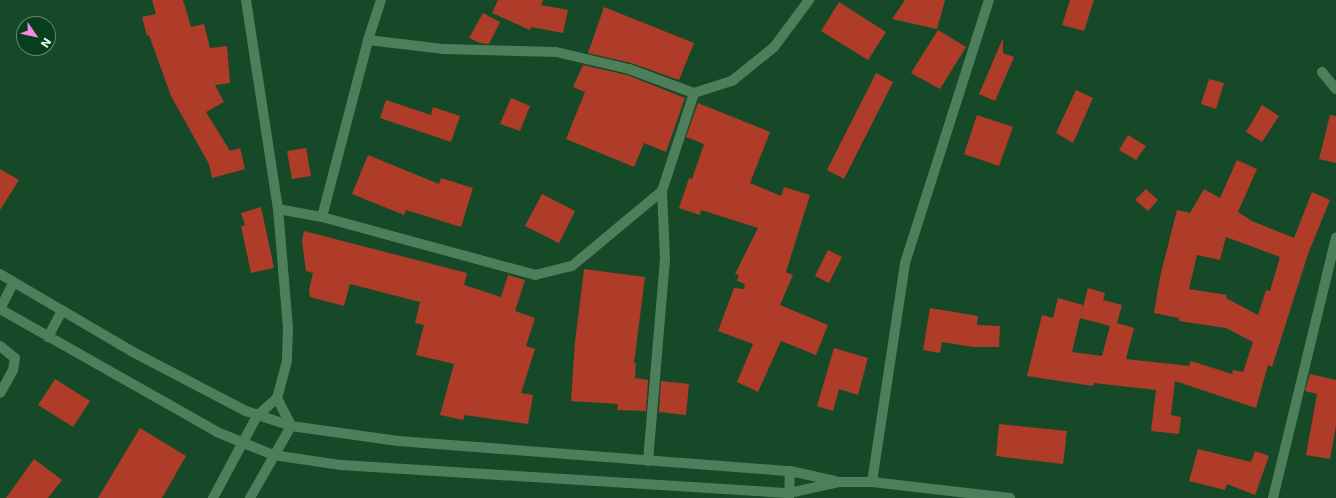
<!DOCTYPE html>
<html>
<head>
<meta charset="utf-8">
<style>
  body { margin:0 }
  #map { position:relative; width:1336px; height:498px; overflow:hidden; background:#164928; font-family:"DejaVu Sans",sans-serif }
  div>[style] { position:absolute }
  .building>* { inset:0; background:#af3c28 }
  .lane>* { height:10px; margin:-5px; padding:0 5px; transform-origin:5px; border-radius:5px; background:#4d7f5b }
  .street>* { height:10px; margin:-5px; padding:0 5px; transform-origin:5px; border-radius:5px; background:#4d7f5b }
  .secondary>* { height:10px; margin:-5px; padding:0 5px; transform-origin:5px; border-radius:5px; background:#4d7f5b }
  span { translate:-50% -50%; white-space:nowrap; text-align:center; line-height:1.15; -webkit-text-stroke:3px #083e1e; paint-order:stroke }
  .north { position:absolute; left:16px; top:16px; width:40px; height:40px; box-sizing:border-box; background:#083e1e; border:1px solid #5e896e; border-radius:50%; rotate:124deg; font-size:11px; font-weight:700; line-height:16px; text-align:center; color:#e0fae6 }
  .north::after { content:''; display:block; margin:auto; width:14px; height:18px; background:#f888ea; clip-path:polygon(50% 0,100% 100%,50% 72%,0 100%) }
</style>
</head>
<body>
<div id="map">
  <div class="building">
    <div style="clip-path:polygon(152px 0,183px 0,191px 27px,204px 24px,210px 48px,227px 46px,230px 83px,215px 85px,224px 102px,206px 112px,230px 151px,240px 148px,245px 169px,212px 178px,209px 164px,171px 96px,149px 35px,147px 36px,142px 17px,156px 14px)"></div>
    <div style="clip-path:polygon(498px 0,543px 0,541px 5px,568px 10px,563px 33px,531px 27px,530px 30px,492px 13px)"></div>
    <div style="clip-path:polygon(905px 0,945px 0,937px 29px,892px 19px)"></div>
    <div style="clip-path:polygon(1070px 0,1094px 0,1084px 31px,1062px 25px)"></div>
    <div style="clip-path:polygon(839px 2px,886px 32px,868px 60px,821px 31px)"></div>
    <div style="clip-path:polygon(604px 7px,694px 43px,679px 80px,631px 63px,588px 53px)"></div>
    <div style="clip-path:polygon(483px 13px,500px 22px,489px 44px,480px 43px,469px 38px)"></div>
    <div style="clip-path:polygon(938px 30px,966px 47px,940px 89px,911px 73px)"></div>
    <div style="clip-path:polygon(1003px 38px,1003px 53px,1014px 57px,995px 101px,979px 94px)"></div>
    <div style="clip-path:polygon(583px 65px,627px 75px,685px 98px,666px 152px,644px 143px,634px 167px,566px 139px,585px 92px,573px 87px)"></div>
    <div style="clip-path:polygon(876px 73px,893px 82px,844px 179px,827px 170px)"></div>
    <div style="clip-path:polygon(1209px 79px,1224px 83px,1216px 109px,1201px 104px)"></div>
    <div style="clip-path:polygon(1076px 90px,1093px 98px,1073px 143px,1056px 133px)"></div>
    <div style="clip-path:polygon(511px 98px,530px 106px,520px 131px,500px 124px)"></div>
    <div style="clip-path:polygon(386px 100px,431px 115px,433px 107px,460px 116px,451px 142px,380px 118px)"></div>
    <div style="clip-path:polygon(698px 103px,770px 132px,750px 183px,781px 196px,784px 187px,810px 195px,786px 272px,793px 275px,780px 305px,828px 325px,816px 355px,781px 341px,758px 392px,737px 382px,753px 344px,718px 331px,734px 288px,744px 289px,745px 284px,737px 281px,739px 275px,735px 274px,758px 228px,701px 210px,700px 215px,679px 208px,689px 178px,692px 179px,704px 144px,686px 137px)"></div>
    <div style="clip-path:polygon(1262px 105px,1279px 116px,1262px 142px,1246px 132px)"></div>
    <div style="clip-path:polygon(977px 115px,1013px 127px,999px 166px,964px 154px)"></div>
    <div style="clip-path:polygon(1330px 115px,1336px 116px,1336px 163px,1319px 159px)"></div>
    <div style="clip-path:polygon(1128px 135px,1146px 146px,1136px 160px,1119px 150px)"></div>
    <div style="clip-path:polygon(306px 148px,311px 176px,292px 179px,287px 151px)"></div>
    <div style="clip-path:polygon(368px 155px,439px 184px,441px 178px,473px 188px,461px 227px,406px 210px,404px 215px,352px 194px)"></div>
    <div style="clip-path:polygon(evenodd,1237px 160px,1257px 169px,1238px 212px,1252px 221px,1294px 238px,1312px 192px,1330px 200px,1308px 254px,1272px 367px,1268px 365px,1256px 408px,1175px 381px,1171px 415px,1181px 417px,1179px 434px,1151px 431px,1156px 390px,1094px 383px,1093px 386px,1027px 376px,1042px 315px,1053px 318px,1058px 298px,1083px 305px,1072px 352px,1102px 356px,1110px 326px,1080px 318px,1088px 288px,1105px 293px,1103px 300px,1122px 305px,1117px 323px,1134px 328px,1126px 359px,1189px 366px,1191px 361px,1232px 374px,1233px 370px,1243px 372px,1253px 342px,1226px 328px,1179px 321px,1179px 318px,1154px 313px,1160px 277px,1177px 210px,1190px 213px,1204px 189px,1220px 198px,1237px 160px,1226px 237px,1280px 257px,1270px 291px,1266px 290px,1258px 315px,1226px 298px,1227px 295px,1189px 289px,1197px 255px,1220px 260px,1226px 237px)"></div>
    <div style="clip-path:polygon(0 169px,19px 180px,0 210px)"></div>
    <div style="clip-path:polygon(1146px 189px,1158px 200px,1148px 211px,1135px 200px)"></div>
    <div style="clip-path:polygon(542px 194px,575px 211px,559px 243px,525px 226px)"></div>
    <div style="clip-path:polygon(261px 207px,274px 268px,251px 273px,241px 226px,245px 225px,241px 213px)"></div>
    <div style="clip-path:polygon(304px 231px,467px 273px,464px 285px,501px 297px,508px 275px,525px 280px,515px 311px,535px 318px,526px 346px,535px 349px,521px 393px,533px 395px,528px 424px,465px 415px,463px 420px,440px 415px,454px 364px,416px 355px,424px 325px,415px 323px,420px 302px,350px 284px,344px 306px,310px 297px,309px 290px,313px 273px,306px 271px,302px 241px)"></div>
    <div style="clip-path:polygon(828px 250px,842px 257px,829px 283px,815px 276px)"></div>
    <div style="clip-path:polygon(584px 269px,645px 277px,634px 363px,636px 363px,635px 378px,648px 380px,646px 411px,617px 410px,618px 404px,571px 401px,575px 342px)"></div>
    <div style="clip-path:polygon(930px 308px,978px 316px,977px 325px,1000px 326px,999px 347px,973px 347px,942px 342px,940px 353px,923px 350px)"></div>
    <div style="clip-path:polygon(834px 348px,868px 358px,858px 395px,839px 389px,833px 411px,817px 406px)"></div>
    <div style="clip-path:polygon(1310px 374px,1336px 380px,1336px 426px,1330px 459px,1306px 455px,1317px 394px,1305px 391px)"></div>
    <div style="clip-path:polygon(55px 379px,90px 401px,73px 427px,38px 405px)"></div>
    <div style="clip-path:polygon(661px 381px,689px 384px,686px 415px,659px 412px)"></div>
    <div style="clip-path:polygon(999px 424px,1067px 431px,1063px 464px,996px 456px)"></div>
    <div style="clip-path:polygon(140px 428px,186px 456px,162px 498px,98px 498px)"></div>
    <div style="clip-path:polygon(1198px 449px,1251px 462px,1255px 451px,1269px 456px,1255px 495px,1227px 484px,1225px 490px,1189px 481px)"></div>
    <div style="clip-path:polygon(34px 459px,62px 480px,48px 498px,6px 498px)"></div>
  </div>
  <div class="lane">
    <div style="left:0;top:346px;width:19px;rotate:39deg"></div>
    <div style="left:15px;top:358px;width:12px;rotate:99deg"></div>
    <div style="left:13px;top:370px;width:26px;rotate:119deg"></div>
  </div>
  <div class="street">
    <div style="left:246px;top:0;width:211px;rotate:81.3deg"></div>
    <div style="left:278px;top:209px;width:118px;rotate:85.2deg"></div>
    <div style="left:288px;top:327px;width:34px;rotate:92deg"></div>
    <div style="left:287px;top:361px;width:38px;rotate:105deg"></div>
    <div style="left:277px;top:398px;width:27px;rotate:138deg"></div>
    <div style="left:368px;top:40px;width:77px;rotate:6.8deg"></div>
    <div style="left:444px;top:49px;width:112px;rotate:1.5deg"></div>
    <div style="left:556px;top:52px;width:75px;rotate:13.1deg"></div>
    <div style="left:629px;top:69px;width:69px;rotate:20.3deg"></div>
    <div style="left:694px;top:93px;width:40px;rotate:-18deg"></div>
    <div style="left:732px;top:81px;width:54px;rotate:-39deg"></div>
    <div style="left:774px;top:47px;width:59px;rotate:-53.3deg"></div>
    <div style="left:1322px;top:72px;width:22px;rotate:51deg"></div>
    <div style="left:278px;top:209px;width:45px;rotate:10.3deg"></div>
    <div style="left:322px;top:217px;width:221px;rotate:15.2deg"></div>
    <div style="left:535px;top:275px;width:38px;rotate:-14deg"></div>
    <div style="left:572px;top:266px;width:117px;rotate:-39.8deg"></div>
    <div style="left:322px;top:217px;width:183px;rotate:-75.4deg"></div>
    <div style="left:368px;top:40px;width:42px;rotate:-72deg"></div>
    <div style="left:277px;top:398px;width:31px;rotate:63deg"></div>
    <div style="left:648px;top:461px;width:204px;rotate:-85.2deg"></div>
    <div style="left:665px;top:258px;width:67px;rotate:-92.6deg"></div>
    <div style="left:662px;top:191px;width:103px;rotate:-71.9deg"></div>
    <div style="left:872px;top:482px;width:221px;rotate:-81.4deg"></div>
    <div style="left:905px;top:263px;width:276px;rotate:-72.3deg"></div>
    <div style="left:1273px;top:498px;width:268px;rotate:-76.4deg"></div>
  </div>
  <div class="secondary">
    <div style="left:0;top:274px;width:152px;rotate:30.4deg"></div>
    <div style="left:131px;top:351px;width:130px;rotate:27.6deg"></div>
    <div style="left:246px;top:411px;width:47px;rotate:18.4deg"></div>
    <div style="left:291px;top:426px;width:108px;rotate:8deg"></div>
    <div style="left:398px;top:441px;width:393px;rotate:4.4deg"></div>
    <div style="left:790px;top:471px;width:46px;rotate:12.5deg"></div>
    <div style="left:0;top:309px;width:249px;rotate:29.5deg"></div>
    <div style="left:217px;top:432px;width:61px;rotate:22.3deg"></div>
    <div style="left:273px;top:455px;width:69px;rotate:8.4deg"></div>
    <div style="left:341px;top:465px;width:449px;rotate:3.6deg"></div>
    <div style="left:789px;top:493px;width:51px;rotate:-12.4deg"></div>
    <div style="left:839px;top:482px;width:33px"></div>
    <div style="left:872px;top:482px;width:139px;rotate:6.6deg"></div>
    <div style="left:0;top:309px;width:30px;rotate:-63deg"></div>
    <div style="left:48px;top:337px;width:30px;rotate:-62deg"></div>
    <div style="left:213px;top:498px;width:93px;rotate:-61.8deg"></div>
    <div style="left:250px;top:498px;width:83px;rotate:-60.3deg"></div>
    <div style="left:789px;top:498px;width:27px;rotate:-88deg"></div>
  </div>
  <div class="north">N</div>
</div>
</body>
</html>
